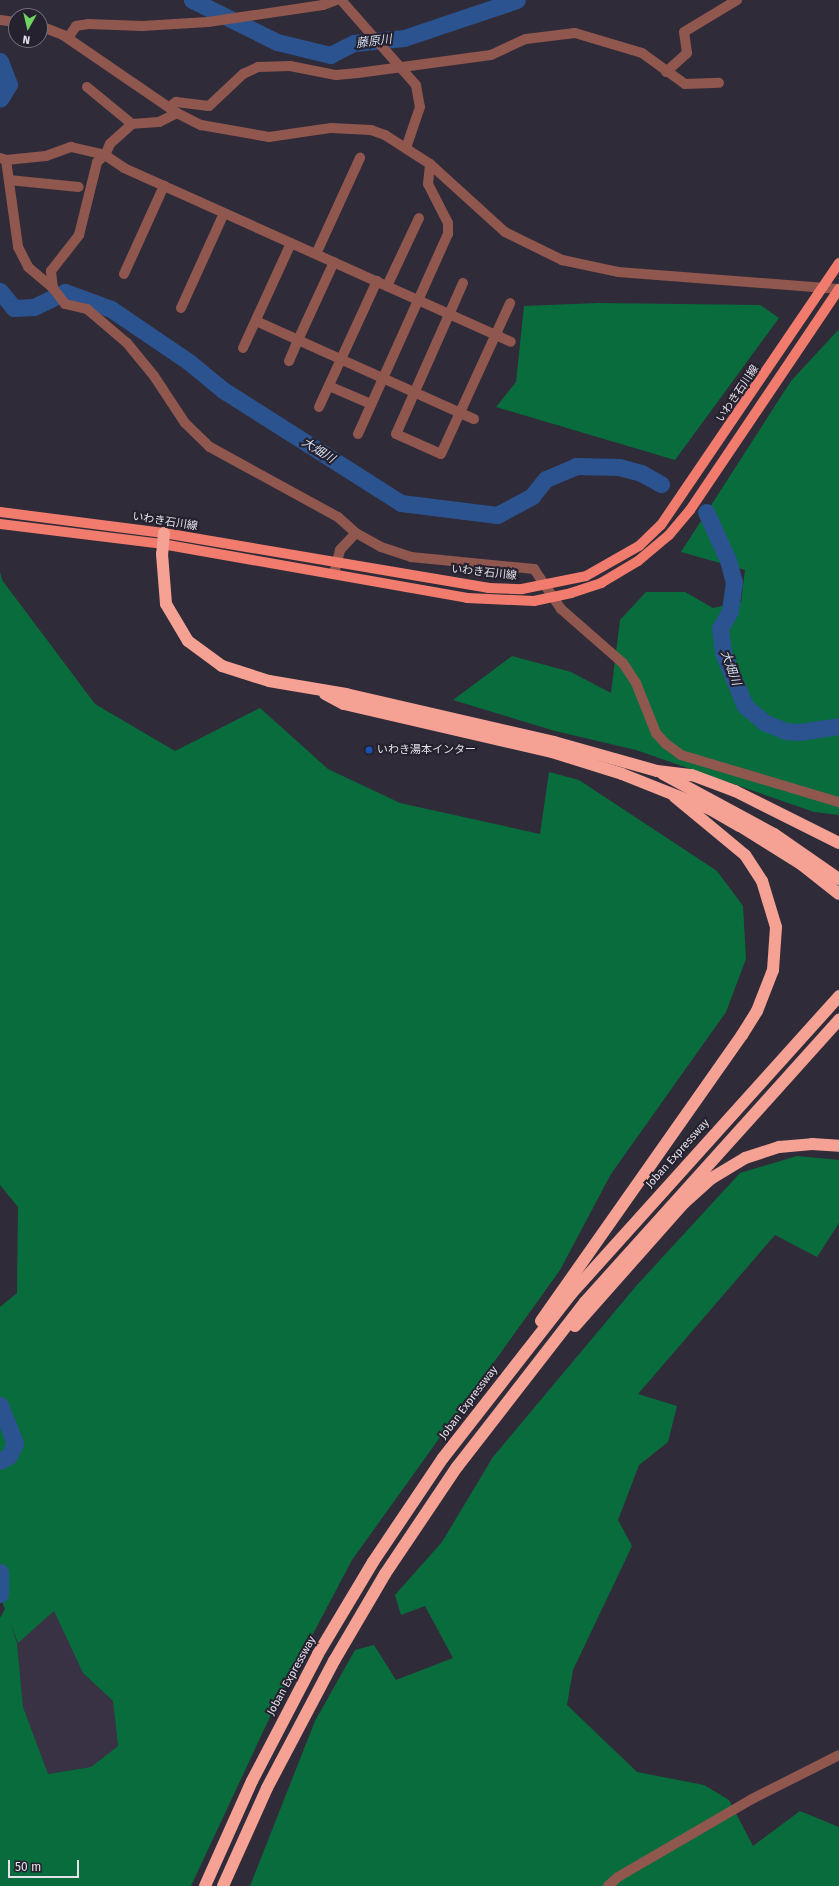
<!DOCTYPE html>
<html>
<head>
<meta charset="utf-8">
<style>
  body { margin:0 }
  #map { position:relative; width:839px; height:1886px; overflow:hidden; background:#302b38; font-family:"Fira Sans","Noto Sans JP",sans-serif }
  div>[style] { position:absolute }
  .built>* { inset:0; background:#393144 }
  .forest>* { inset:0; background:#096c3d }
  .river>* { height:17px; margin:-8.5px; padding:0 8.5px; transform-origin:8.5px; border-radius:8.5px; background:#2a5390 }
  .minor>* { height:10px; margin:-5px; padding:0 5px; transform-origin:5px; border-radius:5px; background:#90574f }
  .major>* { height:10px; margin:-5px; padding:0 5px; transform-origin:5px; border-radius:5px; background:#f17c6d }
  .highway>* { height:12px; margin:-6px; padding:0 6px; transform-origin:6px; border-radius:6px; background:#f5a194 }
  .dots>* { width:11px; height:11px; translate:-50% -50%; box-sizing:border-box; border:2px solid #26212e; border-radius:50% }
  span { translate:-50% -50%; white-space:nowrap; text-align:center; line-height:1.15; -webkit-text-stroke:4px #26212e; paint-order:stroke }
  .street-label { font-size:11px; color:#e4e1ea }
  .poi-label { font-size:11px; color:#e4e1ea }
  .left { translate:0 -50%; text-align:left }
  .water-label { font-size:12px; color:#d2dff1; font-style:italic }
  .north { position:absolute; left:8px; top:8px; width:40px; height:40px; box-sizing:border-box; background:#26212e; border:1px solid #726e79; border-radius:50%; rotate:188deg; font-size:11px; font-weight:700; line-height:16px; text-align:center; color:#e4e1ea }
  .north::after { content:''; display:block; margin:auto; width:14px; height:18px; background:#6dd361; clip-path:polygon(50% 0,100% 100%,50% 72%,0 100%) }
  .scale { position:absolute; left:8px; top:1860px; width:71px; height:18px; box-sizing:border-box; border:2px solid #e4e1ea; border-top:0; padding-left:5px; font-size:12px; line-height:14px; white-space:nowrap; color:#e4e1ea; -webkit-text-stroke:3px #26212e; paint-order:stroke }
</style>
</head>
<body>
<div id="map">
  <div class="built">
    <div style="clip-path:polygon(54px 1611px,83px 1673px,113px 1701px,118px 1746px,91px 1767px,47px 1774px,23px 1707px,17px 1643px)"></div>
  </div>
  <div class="forest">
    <div style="clip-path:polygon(598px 303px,760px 305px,779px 318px,675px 460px,496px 407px,516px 382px,524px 306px)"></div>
    <div style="clip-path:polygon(839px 329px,839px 815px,814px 812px,636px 750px,555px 731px,453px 700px,512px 656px,571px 672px,611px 693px,620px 620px,646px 592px,685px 592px,713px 608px,741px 602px,745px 570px,681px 552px,791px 381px)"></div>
    <div style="clip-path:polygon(evenodd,0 572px,2px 580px,95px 704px,175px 751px,260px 708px,328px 769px,400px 803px,540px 834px,549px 772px,579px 780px,717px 871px,743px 906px,746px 959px,726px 1012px,611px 1174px,560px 1270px,352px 1560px,276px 1704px,191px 1886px,0 1886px,0 1618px,5px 1609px,0 1597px,0 1307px,17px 1293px,18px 1207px,0 1185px,0 572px,54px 1611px,83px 1673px,113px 1701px,118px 1746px,91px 1767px,48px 1774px,23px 1707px,17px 1643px,11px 1625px,18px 1643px,54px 1611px)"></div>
    <div style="clip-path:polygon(797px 1156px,839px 1160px,839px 1223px,817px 1257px,775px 1235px,638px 1394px,677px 1406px,668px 1442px,639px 1465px,618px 1520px,632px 1546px,573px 1670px,567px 1705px,637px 1772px,704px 1785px,729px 1800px,753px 1846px,800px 1811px,839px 1827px,839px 1886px,250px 1886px,315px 1721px,355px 1650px,374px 1645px,396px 1680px,453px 1658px,425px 1606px,401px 1615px,395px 1595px,442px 1542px,493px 1457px,637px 1285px,740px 1173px)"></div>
  </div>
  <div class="river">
    <div style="left:192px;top:0;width:95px;rotate:26.3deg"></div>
    <div style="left:277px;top:42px;width:55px;rotate:13.8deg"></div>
    <div style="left:330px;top:55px;width:27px;rotate:-27deg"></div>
    <div style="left:354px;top:43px;width:50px;rotate:-5.7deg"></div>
    <div style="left:404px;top:38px;width:119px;rotate:-18.6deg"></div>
    <div style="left:0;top:61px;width:25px;rotate:69deg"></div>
    <div style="left:9px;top:84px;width:17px;rotate:121deg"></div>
    <div style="left:0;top:291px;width:22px;rotate:51deg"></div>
    <div style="left:14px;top:308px;width:20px;rotate:-3deg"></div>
    <div style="left:34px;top:307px;width:34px;rotate:-26deg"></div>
    <div style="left:65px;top:292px;width:49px;rotate:20.3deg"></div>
    <div style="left:111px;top:309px;width:94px;rotate:34.2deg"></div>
    <div style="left:189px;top:362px;width:44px;rotate:39.5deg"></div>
    <div style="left:223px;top:390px;width:211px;rotate:32.4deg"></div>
    <div style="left:401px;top:503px;width:97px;rotate:7.1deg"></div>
    <div style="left:497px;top:515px;width:40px;rotate:-28deg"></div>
    <div style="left:532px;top:496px;width:22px;rotate:-51deg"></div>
    <div style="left:546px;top:479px;width:33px;rotate:-23deg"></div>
    <div style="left:576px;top:466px;width:43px;rotate:1.3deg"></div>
    <div style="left:619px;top:467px;width:23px;rotate:15deg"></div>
    <div style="left:641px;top:473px;width:23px;rotate:29deg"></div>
    <div style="left:706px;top:512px;width:53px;rotate:65.4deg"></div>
    <div style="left:728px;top:560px;width:23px;rotate:75deg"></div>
    <div style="left:734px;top:582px;width:29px;rotate:98deg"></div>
    <div style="left:730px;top:611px;width:20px;rotate:120deg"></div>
    <div style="left:720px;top:628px;width:25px;rotate:83deg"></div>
    <div style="left:723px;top:653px;width:57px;rotate:67.5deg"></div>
    <div style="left:745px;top:706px;width:25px;rotate:40deg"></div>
    <div style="left:764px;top:722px;width:23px;rotate:23deg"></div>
    <div style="left:785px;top:731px;width:14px;rotate:4deg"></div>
    <div style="left:799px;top:732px;width:40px;rotate:-8.5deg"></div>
    <div style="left:0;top:1405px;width:41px;rotate:68.5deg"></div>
    <div style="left:15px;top:1443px;width:14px;rotate:115deg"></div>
    <div style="left:9px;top:1456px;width:10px;rotate:151deg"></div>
    <div style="left:0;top:1572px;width:22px;rotate:90deg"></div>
  </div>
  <div class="minor">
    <div style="left:341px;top:0;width:113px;rotate:48.6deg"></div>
    <div style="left:416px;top:85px;width:22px;rotate:80deg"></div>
    <div style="left:420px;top:107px;width:40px;rotate:108.9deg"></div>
    <div style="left:0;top:20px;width:16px;rotate:7deg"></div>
    <div style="left:40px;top:26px;width:25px;rotate:21deg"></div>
    <div style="left:63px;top:35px;width:138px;rotate:34.4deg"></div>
    <div style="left:177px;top:113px;width:27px;rotate:27deg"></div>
    <div style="left:201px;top:125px;width:69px;rotate:10deg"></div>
    <div style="left:269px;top:137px;width:63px;rotate:-8.3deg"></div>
    <div style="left:331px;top:128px;width:40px;rotate:2.9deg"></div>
    <div style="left:371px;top:130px;width:15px;rotate:20deg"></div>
    <div style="left:385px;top:135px;width:54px;rotate:32.8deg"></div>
    <div style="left:430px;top:164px;width:101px;rotate:42.2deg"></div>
    <div style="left:505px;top:232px;width:64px;rotate:26.2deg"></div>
    <div style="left:562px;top:260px;width:57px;rotate:12.1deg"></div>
    <div style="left:618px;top:272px;width:222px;rotate:4.4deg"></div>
    <div style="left:68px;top:38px;width:14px;rotate:-56deg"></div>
    <div style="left:76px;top:26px;width:12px;rotate:-9deg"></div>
    <div style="left:88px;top:24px;width:54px;rotate:2.1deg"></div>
    <div style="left:142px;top:26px;width:66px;rotate:-3.5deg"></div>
    <div style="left:208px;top:22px;width:116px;rotate:-8.4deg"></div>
    <div style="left:323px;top:5px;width:14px;rotate:-21deg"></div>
    <div style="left:666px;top:72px;width:28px;rotate:-42deg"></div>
    <div style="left:687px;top:53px;width:21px;rotate:-98deg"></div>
    <div style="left:684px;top:32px;width:62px;rotate:-31.1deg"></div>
    <div style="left:87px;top:87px;width:58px;rotate:39.4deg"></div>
    <div style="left:169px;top:107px;width:9px;rotate:-36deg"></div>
    <div style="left:176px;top:102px;width:33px;rotate:7deg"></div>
    <div style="left:209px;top:106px;width:47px;rotate:-43.3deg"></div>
    <div style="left:243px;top:74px;width:17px;rotate:-25deg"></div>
    <div style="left:258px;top:67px;width:32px;rotate:-2deg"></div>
    <div style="left:290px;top:66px;width:47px;rotate:11.1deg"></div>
    <div style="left:336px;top:75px;width:22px;rotate:-5deg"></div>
    <div style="left:358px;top:73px;width:134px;rotate:-7.7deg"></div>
    <div style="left:491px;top:55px;width:38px;rotate:-25deg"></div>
    <div style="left:526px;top:39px;width:49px;rotate:-7deg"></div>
    <div style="left:575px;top:33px;width:70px;rotate:16.6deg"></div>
    <div style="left:642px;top:53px;width:53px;rotate:35.8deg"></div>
    <div style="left:685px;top:84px;width:34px;rotate:-2deg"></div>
    <div style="left:177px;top:113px;width:20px;rotate:153deg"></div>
    <div style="left:159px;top:122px;width:27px;rotate:176deg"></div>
    <div style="left:132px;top:124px;width:30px;rotate:138deg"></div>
    <div style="left:110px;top:144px;width:12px;rotate:114deg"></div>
    <div style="left:105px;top:155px;width:23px;rotate:34deg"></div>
    <div style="left:124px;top:168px;width:424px;rotate:24.2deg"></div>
    <div style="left:0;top:158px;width:6px;rotate:18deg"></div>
    <div style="left:6px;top:160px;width:88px;rotate:82.1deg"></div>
    <div style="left:18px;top:247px;width:22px;rotate:63deg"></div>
    <div style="left:28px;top:267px;width:33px;rotate:40deg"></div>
    <div style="left:53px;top:288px;width:17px;rotate:-97deg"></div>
    <div style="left:51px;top:271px;width:46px;rotate:-52.1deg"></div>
    <div style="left:79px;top:235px;width:75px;rotate:-76.1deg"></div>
    <div style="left:97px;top:162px;width:11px;rotate:-41deg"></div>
    <div style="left:6px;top:160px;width:40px;rotate:-5.7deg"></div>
    <div style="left:46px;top:156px;width:27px;rotate:-20deg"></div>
    <div style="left:71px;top:147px;width:35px;rotate:13deg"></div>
    <div style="left:9px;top:180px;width:70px;rotate:5.7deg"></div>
    <div style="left:316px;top:254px;width:106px;rotate:-65.4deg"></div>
    <div style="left:334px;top:262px;width:86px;rotate:114.8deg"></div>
    <div style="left:298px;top:340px;width:193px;rotate:24.2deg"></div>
    <div style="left:124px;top:274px;width:97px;rotate:-65.6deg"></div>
    <div style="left:463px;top:283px;width:165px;rotate:113.9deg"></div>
    <div style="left:396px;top:434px;width:49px;rotate:24deg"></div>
    <div style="left:441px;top:454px;width:166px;rotate:-65.4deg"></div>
    <div style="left:387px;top:286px;width:75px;rotate:-64.8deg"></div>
    <div style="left:53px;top:288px;width:20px;rotate:53deg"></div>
    <div style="left:65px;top:304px;width:23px;rotate:13deg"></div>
    <div style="left:87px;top:309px;width:52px;rotate:40.4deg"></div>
    <div style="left:127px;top:343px;width:43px;rotate:50.7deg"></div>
    <div style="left:154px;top:376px;width:56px;rotate:56.6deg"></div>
    <div style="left:185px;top:423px;width:35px;rotate:44deg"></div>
    <div style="left:210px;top:447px;width:146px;rotate:28.7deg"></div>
    <div style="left:338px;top:517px;width:24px;rotate:42deg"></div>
    <div style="left:181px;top:308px;width:104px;rotate:-65.6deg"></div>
    <div style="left:256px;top:321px;width:46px;rotate:24.3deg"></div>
    <div style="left:298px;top:340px;width:23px;rotate:113deg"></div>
    <div style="left:243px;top:348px;width:115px;rotate:-65.4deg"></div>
    <div style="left:329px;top:386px;width:46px;rotate:23.2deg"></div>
    <div style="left:319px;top:407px;width:139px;rotate:-65.3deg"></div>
    <div style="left:358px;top:434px;width:219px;rotate:-65.8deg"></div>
    <div style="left:448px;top:234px;width:11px;rotate:-90deg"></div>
    <div style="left:448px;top:223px;width:44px;rotate:-117.1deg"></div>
    <div style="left:428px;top:184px;width:20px;rotate:-84deg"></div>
    <div style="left:334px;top:574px;width:25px;rotate:-76deg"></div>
    <div style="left:340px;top:550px;width:23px;rotate:-47deg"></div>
    <div style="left:356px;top:533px;width:29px;rotate:29deg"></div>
    <div style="left:381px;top:547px;width:32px;rotate:18deg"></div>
    <div style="left:411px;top:557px;width:124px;rotate:5.6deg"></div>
    <div style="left:534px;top:569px;width:48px;rotate:56deg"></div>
    <div style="left:561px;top:609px;width:82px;rotate:41.1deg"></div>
    <div style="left:623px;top:663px;width:24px;rotate:57deg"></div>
    <div style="left:636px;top:683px;width:54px;rotate:68.2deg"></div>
    <div style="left:656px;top:733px;width:15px;rotate:48deg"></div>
    <div style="left:666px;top:744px;width:19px;rotate:36deg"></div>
    <div style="left:681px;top:755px;width:165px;rotate:16.6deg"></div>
    <div style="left:608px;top:1886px;width:13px;rotate:-42deg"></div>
    <div style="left:618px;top:1877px;width:155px;rotate:-30.2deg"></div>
    <div style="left:752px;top:1799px;width:97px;rotate:-26.8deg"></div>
  </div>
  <div class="major">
    <div style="left:0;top:512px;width:165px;rotate:7.3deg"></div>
    <div style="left:164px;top:533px;width:330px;rotate:9.6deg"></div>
    <div style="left:489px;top:588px;width:33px;rotate:2deg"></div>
    <div style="left:522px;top:589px;width:65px;rotate:-11.5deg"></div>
    <div style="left:586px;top:576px;width:61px;rotate:-29.5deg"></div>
    <div style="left:639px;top:546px;width:30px;rotate:-44deg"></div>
    <div style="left:661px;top:525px;width:317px;rotate:-55.8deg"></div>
    <div style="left:0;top:524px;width:163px;rotate:7deg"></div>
    <div style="left:162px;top:544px;width:310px;rotate:10deg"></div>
    <div style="left:467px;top:598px;width:67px;rotate:2.6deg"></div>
    <div style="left:534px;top:601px;width:38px;rotate:-12deg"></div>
    <div style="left:571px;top:593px;width:32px;rotate:-18deg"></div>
    <div style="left:601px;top:583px;width:43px;rotate:-30.7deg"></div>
    <div style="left:638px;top:561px;width:40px;rotate:-40deg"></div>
    <div style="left:669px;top:535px;width:33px;rotate:-50deg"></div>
    <div style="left:690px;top:510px;width:267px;rotate:-56deg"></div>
  </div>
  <div class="highway">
    <div style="left:164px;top:533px;width:21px;rotate:95deg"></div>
    <div style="left:162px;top:554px;width:50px;rotate:85.4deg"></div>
    <div style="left:166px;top:604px;width:43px;rotate:59.3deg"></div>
    <div style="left:188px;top:641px;width:42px;rotate:36.3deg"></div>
    <div style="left:222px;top:666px;width:49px;rotate:17.7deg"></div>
    <div style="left:269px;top:681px;width:78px;rotate:9.6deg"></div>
    <div style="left:346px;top:694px;width:213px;rotate:13deg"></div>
    <div style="left:554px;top:742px;width:107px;rotate:15.7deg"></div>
    <div style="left:657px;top:771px;width:35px;rotate:7deg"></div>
    <div style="left:692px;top:775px;width:46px;rotate:20.4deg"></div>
    <div style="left:735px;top:791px;width:116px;rotate:26.6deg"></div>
    <div style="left:325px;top:694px;width:21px;rotate:28deg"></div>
    <div style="left:344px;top:704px;width:213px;rotate:13deg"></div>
    <div style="left:552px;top:752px;width:73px;rotate:17.4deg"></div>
    <div style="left:622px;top:774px;width:95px;rotate:21.7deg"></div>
    <div style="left:710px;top:809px;width:34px;rotate:30deg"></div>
    <div style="left:740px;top:826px;width:72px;rotate:31.9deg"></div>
    <div style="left:801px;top:864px;width:48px;rotate:38.3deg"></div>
    <div style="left:663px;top:774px;width:126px;rotate:28.4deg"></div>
    <div style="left:774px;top:834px;width:79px;rotate:34.7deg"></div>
    <div style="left:541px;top:1321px;width:350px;rotate:-54.9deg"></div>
    <div style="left:742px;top:1035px;width:28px;rotate:-58deg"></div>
    <div style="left:757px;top:1011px;width:44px;rotate:-68.7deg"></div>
    <div style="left:773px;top:970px;width:43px;rotate:-86deg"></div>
    <div style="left:776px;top:927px;width:48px;rotate:-106.9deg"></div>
    <div style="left:762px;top:881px;width:31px;rotate:-123deg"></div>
    <div style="left:745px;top:855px;width:91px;rotate:-140.4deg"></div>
    <div style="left:575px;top:1326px;width:164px;rotate:-48.5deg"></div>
    <div style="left:684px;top:1203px;width:38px;rotate:-42deg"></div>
    <div style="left:712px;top:1178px;width:39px;rotate:-31deg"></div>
    <div style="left:745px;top:1158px;width:36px;rotate:-18deg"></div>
    <div style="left:779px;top:1147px;width:33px;rotate:-5deg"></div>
    <div style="left:812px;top:1144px;width:27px;rotate:4deg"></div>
    <div style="left:205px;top:1886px;width:115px;rotate:-65.9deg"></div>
    <div style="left:252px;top:1781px;width:143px;rotate:-62.5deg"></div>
    <div style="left:318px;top:1654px;width:107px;rotate:-59.1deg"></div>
    <div style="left:373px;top:1562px;width:125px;rotate:-56.1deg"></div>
    <div style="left:443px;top:1458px;width:208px;rotate:-52deg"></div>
    <div style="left:571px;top:1294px;width:401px;rotate:-48deg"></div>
    <div style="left:223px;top:1886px;width:107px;rotate:-65.8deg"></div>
    <div style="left:267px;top:1788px;width:144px;rotate:-62.2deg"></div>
    <div style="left:334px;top:1661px;width:101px;rotate:-59.6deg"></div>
    <div style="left:385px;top:1574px;width:129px;rotate:-56.1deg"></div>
    <div style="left:457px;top:1467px;width:209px;rotate:-52.2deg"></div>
    <div style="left:585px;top:1302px;width:380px;rotate:-48deg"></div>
  </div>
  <div class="dots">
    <div style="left:369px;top:750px;background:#1a4fb4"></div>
  </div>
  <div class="street-label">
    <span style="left:738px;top:394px;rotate:-56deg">いわき石川線</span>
    <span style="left:165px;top:522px;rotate:9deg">いわき石川線</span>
    <span style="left:484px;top:573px;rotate:6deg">いわき石川線</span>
    <span style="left:678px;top:1154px;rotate:-48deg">Joban Expressway</span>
    <span style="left:469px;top:1403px;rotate:-53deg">Joban Expressway</span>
    <span style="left:292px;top:1676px;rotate:-61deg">Joban Expressway</span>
  </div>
  <div class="poi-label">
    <span class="left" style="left:377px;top:750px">いわき湯本インター</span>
  </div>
  <div class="water-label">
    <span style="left:374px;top:42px;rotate:-7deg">藤原川</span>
    <span style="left:318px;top:451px;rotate:32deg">大畑川</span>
    <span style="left:730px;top:668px;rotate:70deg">大畑川</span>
  </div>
  <div class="north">N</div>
  <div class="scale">50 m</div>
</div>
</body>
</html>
